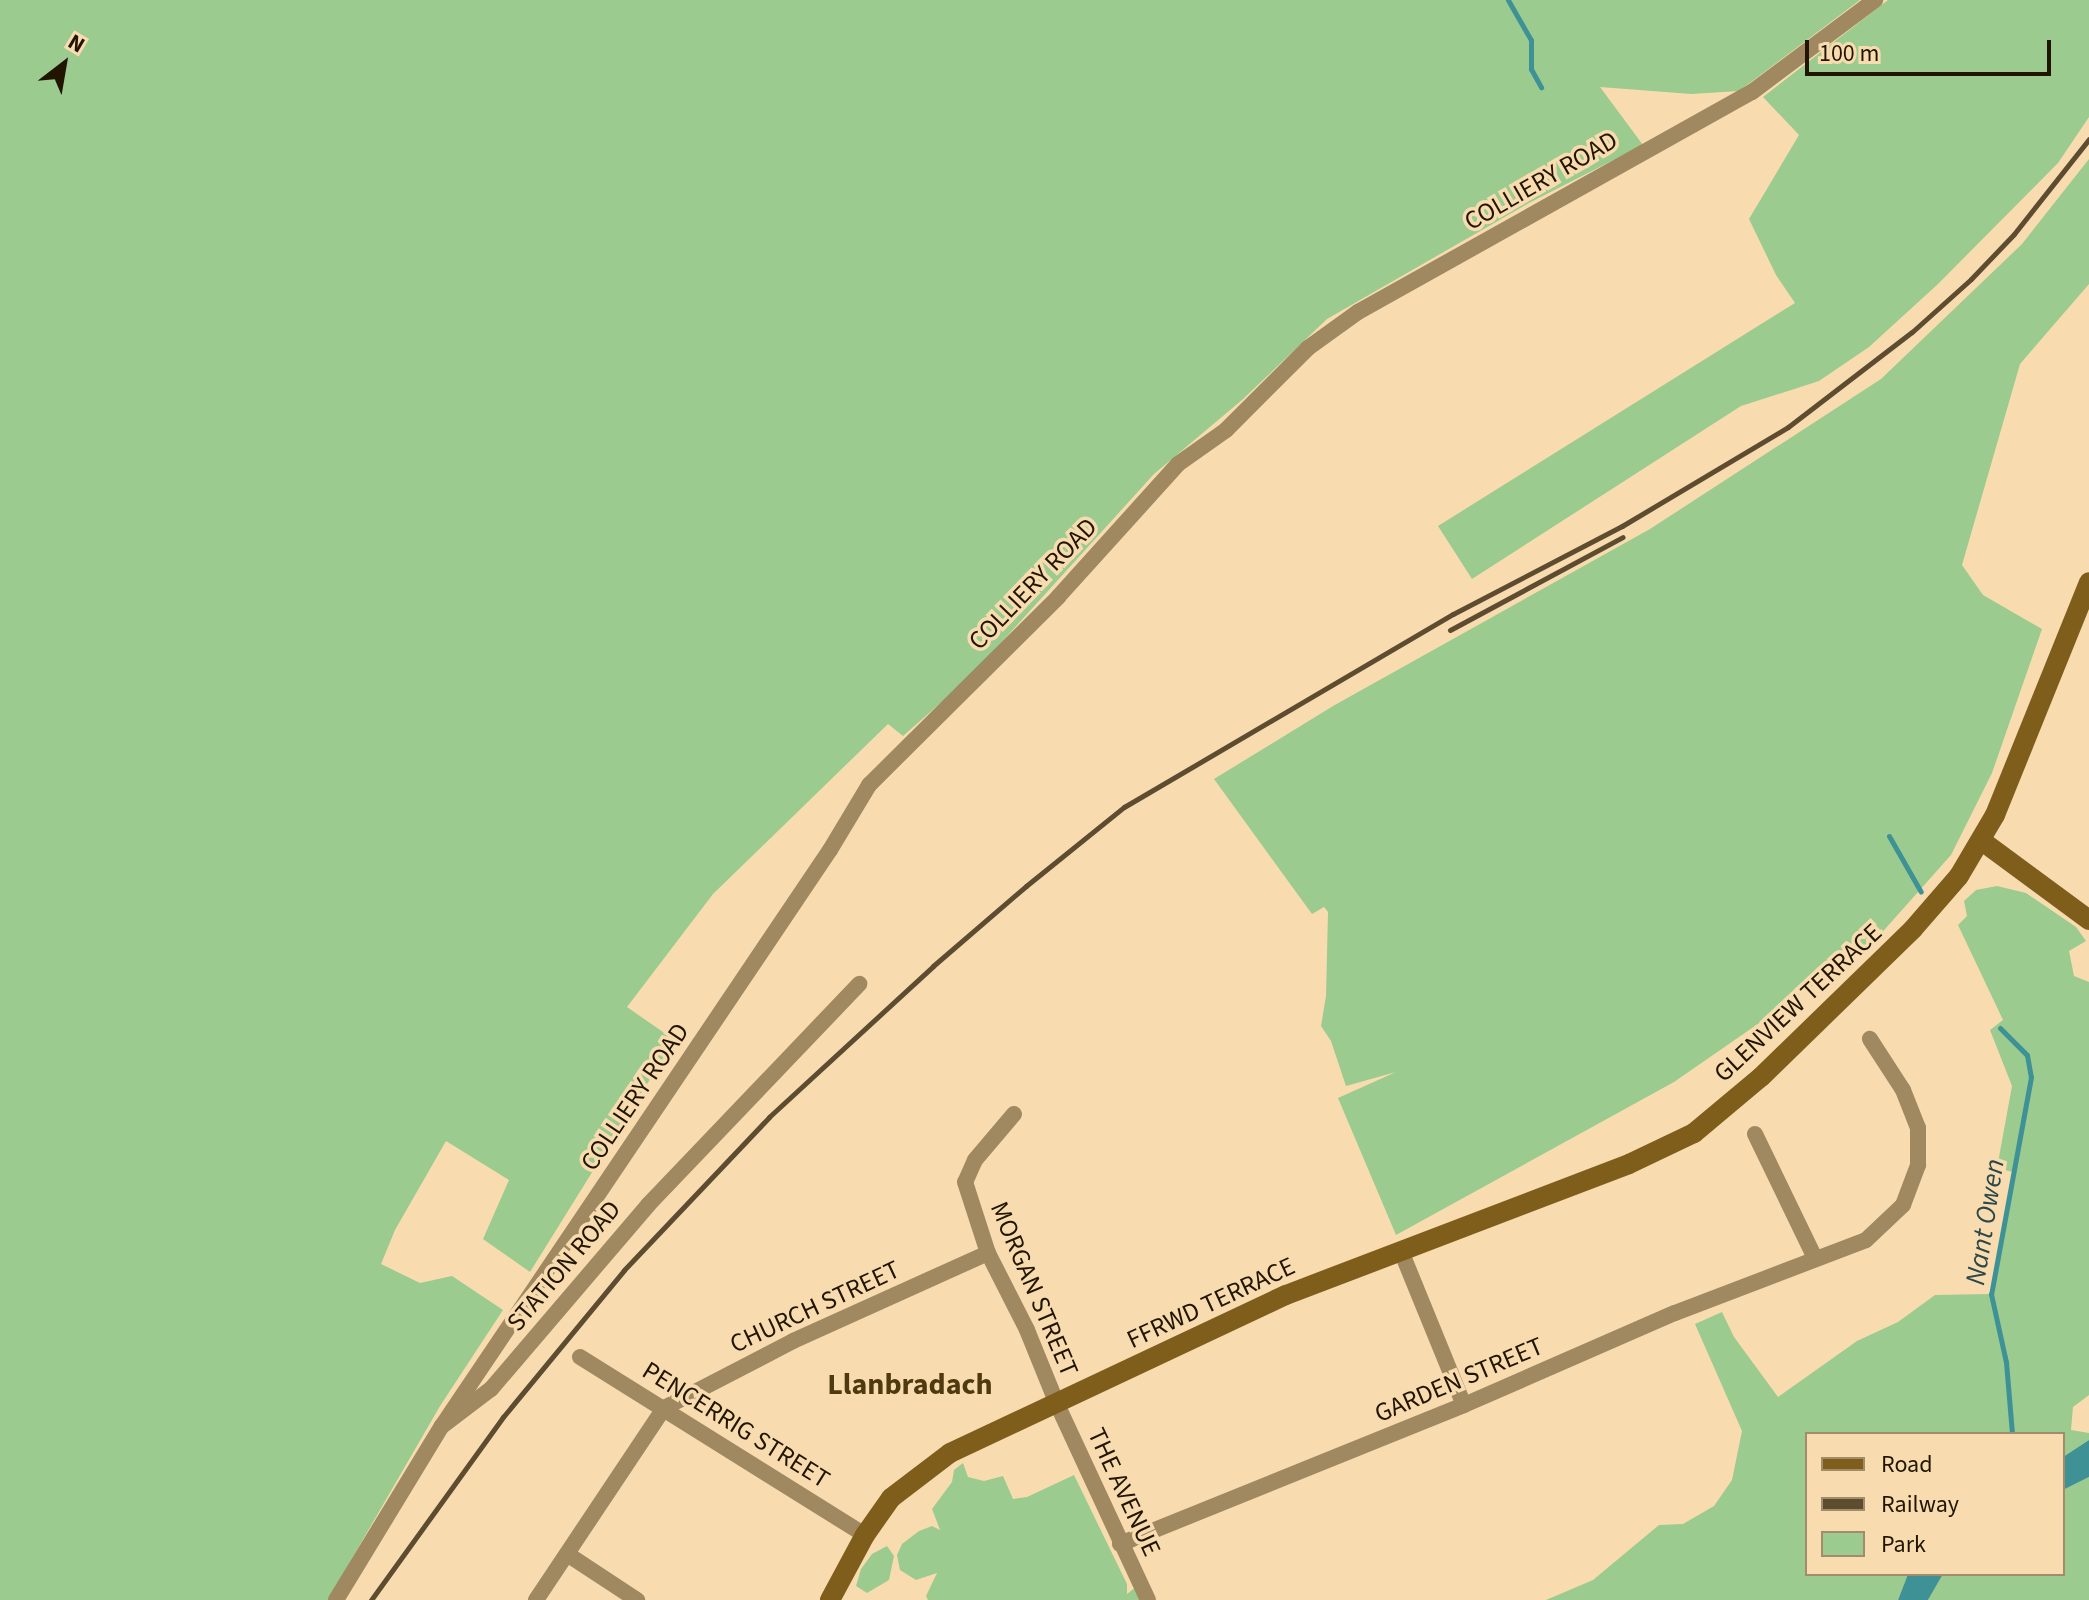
<!DOCTYPE html>
<html>
<head>
<meta charset="utf-8">
<style>
  body { margin:0 }
  #map { position:relative; width:2089px; height:1600px; overflow:hidden; background:#f8dcb0; font-family:"Source Sans 3",sans-serif }
  div>[style] { position:absolute }
  .green>* { inset:0; background:#9bcb8f }
  .water>* { inset:0; background:#3e9296 }
  .stream>* { height:5px; margin:-2.5px; padding:0 2.5px; transform-origin:2.5px; border-radius:2.5px; background:#3e9296 }
  .street>* { height:16px; margin:-8px; padding:0 8px; transform-origin:8px; border-radius:8px; background:#a08861 }
  .secondary>* { height:20px; margin:-10px; padding:0 10px; transform-origin:10px; border-radius:10px; background:#7f5d1b }
  .rail>* { height:5px; margin:-2.5px; padding:0 2.5px; transform-origin:2.5px; border-radius:2.5px; background:#5d4c30 }
  span { translate:-50% -50%; white-space:nowrap; text-align:center; line-height:1.15; -webkit-text-stroke:7px #f8dcb0; paint-order:stroke }
  .street-label { font-size:26px; color:#221500 }
  .water-label { font-size:28px; color:#2c4748; font-style:italic }
  .quarter-label { font-size:30px; color:#4f390e; font-weight:700 }
  .legend { position:absolute; left:1805px; top:1432px; width:260px; height:144px; box-sizing:border-box; background:#f8dcb0; border:2px solid #a28c6a; margin:0; padding:10px 14px; list-style:none; font-size:24px; color:#221500 }
  .legend li { display:flex; align-items:center; gap:16px; height:40px }
  .legend b { width:40px; border:2px solid #a28c6a }
  .north { position:absolute; left:24px; top:24px; width:80px; height:80px; -webkit-text-stroke:6px #f8dcb0; paint-order:stroke; rotate:31deg; font-size:22px; font-weight:700; line-height:32px; text-align:center; color:#221500 }
  .north::after { content:''; display:block; margin:auto; width:28px; height:36px; background:#221500; clip-path:polygon(50% 0,100% 100%,50% 72%,0 100%) }
  .scale { position:absolute; left:1805px; top:40px; width:246px; height:36px; box-sizing:border-box; border:4px solid #221500; border-top:0; padding-left:10px; font-size:24px; line-height:28px; white-space:nowrap; color:#221500; -webkit-text-stroke:6px #f8dcb0; paint-order:stroke }
</style>
</head>
<body>
<div id="map">
  <div class="green">
    <div style="clip-path:polygon(0 0,1860px 0,1739px 91px,1691px 94px,1600px 87px,1643px 145px,1529px 203px,1327px 319px,1242px 400px,1154px 474px,970px 677px,903px 736px,888px 724px,713px 894px,627px 1007px,663px 1032px,677px 1036px,530px 1272px,483px 1239px,509px 1180px,446px 1141px,395px 1230px,381px 1264px,420px 1283px,452px 1276px,503px 1310px,440px 1406px,328px 1600px,0 1600px)"></div>
    <div style="clip-path:polygon(1888px 0,2089px 0,2089px 117px,2058px 163px,1938px 284px,1869px 347px,1819px 381px,1741px 406px,1472px 579px,1438px 526px,1795px 303px,1776px 275px,1749px 219px,1799px 135px,1763px 97px)"></div>
    <div style="clip-path:polygon(2089px 159px,2089px 284px,2020px 364px,1962px 565px,1983px 595px,2042px 629px,1992px 773px,1951px 855px,1869px 947px,1674px 1082px,1396px 1235px,1338px 1098px,1396px 1072px,1346px 1086px,1331px 1041px,1321px 1026px,1326px 996px,1328px 912px,1324px 907px,1312px 914px,1214px 779px,1333px 706px,1650px 529px,1881px 379px,2022px 244px)"></div>
    <div style="clip-path:polygon(1997px 886px,2026px 893px,2076px 927px,2086px 941px,2069px 951px,2074px 976px,2089px 982px,2089px 1395px,2073px 1407px,2071px 1430px,2089px 1433px,2089px 1440px,2063px 1457px,2063px 1434px,1807px 1434px,1807px 1574px,1908px 1574px,1898px 1600px,1546px 1600px,1593px 1580px,1659px 1525px,1683px 1524px,1714px 1506px,1732px 1480px,1742px 1431px,1695px 1324px,1722px 1312px,1734px 1337px,1778px 1397px,1857px 1341px,1898px 1322px,1935px 1295px,1991px 1294px,2013px 1172px,1997px 1168px,2012px 1086px,1990px 1030px,2003px 1020px,1958px 925px,1967px 916px,1964px 901px,1976px 890px)"></div>
    <div style="clip-path:polygon(963px 1463px,968px 1477px,984px 1481px,1003px 1476px,1013px 1499px,1027px 1497px,1074px 1475px,1127px 1584px,1127px 1594px,1136px 1587px,1144px 1600px,928px 1600px,926px 1596px,937px 1573px,916px 1580px,900px 1570px,897px 1555px,902px 1544px,919px 1531px,932px 1526px,940px 1530px,932px 1509px,952px 1482px,954px 1470px)"></div>
    <div style="clip-path:polygon(2089px 1477px,2089px 1600px,1928px 1600px,1943px 1574px,2063px 1574px,2063px 1490px)"></div>
    <div style="clip-path:polygon(887px 1546px,894px 1556px,889px 1580px,867px 1593px,856px 1586px,861px 1569px,872px 1554px)"></div>
  </div>
  <div class="water">
    <div style="clip-path:polygon(2089px 1440px,2089px 1477px,2063px 1490px,2063px 1457px)"></div>
    <div style="clip-path:polygon(1908px 1574px,1943px 1574px,1928px 1600px,1898px 1600px)"></div>
  </div>
  <div class="stream">
    <div style="left:1508px;top:0;width:46px;rotate:60.1deg"></div>
    <div style="left:1531px;top:40px;width:29px;rotate:90deg"></div>
    <div style="left:1531px;top:69px;width:21px;rotate:61deg"></div>
    <div style="left:1889px;top:836px;width:64px;rotate:60.3deg"></div>
    <div style="left:2000px;top:1028px;width:38px;rotate:45deg"></div>
    <div style="left:2027px;top:1055px;width:22px;rotate:80deg"></div>
    <div style="left:2031px;top:1077px;width:221px;rotate:100.4deg"></div>
    <div style="left:1991px;top:1294px;width:70px;rotate:77.6deg"></div>
    <div style="left:2006px;top:1362px;width:72px;rotate:85.2deg"></div>
  </div>
  <div class="street">
    <div style="left:1014px;top:1114px;width:60px;rotate:130.3deg"></div>
    <div style="left:975px;top:1160px;width:24px;rotate:114deg"></div>
    <div style="left:965px;top:1182px;width:75px;rotate:72.1deg"></div>
    <div style="left:988px;top:1253px;width:86px;rotate:63.1deg"></div>
    <div style="left:1027px;top:1330px;width:80px;rotate:67.9deg"></div>
    <div style="left:1057px;top:1404px;width:216px;rotate:65.1deg"></div>
    <div style="left:1755px;top:1134px;width:138px;rotate:64.2deg"></div>
    <div style="left:1401px;top:1251px;width:166px;rotate:67.8deg"></div>
    <div style="left:580px;top:1357px;width:336px;rotate:32deg"></div>
    <div style="left:442px;top:1426px;width:694px;rotate:-56.04deg"></div>
    <div style="left:830px;top:850px;width:76px;rotate:-59deg"></div>
    <div style="left:869px;top:785px;width:267px;rotate:-44.8deg"></div>
    <div style="left:1058px;top:597px;width:179px;rotate:-47.9deg"></div>
    <div style="left:1178px;top:464px;width:59px;rotate:-35.3deg"></div>
    <div style="left:1226px;top:430px;width:116px;rotate:-45deg"></div>
    <div style="left:1308px;top:348px;width:62px;rotate:-35.8deg"></div>
    <div style="left:1358px;top:312px;width:451px;rotate:-29.2deg"></div>
    <div style="left:1752px;top:92px;width:154px;rotate:-36.8deg"></div>
    <div style="left:1120px;top:1544px;width:371px;rotate:-22deg"></div>
    <div style="left:1464px;top:1405px;width:230px;rotate:-23.6deg"></div>
    <div style="left:1675px;top:1313px;width:204px;rotate:-20.9deg"></div>
    <div style="left:1866px;top:1240px;width:51px;rotate:-43.4deg"></div>
    <div style="left:1903px;top:1205px;width:43px;rotate:-69.4deg"></div>
    <div style="left:1918px;top:1165px;width:37px;rotate:-90deg"></div>
    <div style="left:1918px;top:1128px;width:41px;rotate:-111.5deg"></div>
    <div style="left:1903px;top:1090px;width:61px;rotate:-122.9deg"></div>
    <div style="left:567px;top:1554px;width:84px;rotate:33.3deg"></div>
    <div style="left:336px;top:1600px;width:204px;rotate:-58.7deg"></div>
    <div style="left:442px;top:1426px;width:61px;rotate:-37.1deg"></div>
    <div style="left:491px;top:1389px;width:242px;rotate:-49.5deg"></div>
    <div style="left:648px;top:1205px;width:306px;rotate:-46.3deg"></div>
    <div style="left:536px;top:1600px;width:231px;rotate:-56.3deg"></div>
    <div style="left:664px;top:1408px;width:145px;rotate:-27.4deg"></div>
    <div style="left:793px;top:1341px;width:214px;rotate:-24.3deg"></div>
  </div>
  <div class="secondary">
    <div style="left:1982px;top:841px;width:133px;rotate:36.4deg"></div>
    <div style="left:830px;top:1600px;width:74px;rotate:-61.7deg"></div>
    <div style="left:865px;top:1535px;width:45px;rotate:-54.9deg"></div>
    <div style="left:891px;top:1498px;width:74px;rotate:-37.3deg"></div>
    <div style="left:950px;top:1453px;width:371px;rotate:-25.2deg"></div>
    <div style="left:1286px;top:1295px;width:367px;rotate:-20.9deg"></div>
    <div style="left:1629px;top:1164px;width:72px;rotate:-25.5deg"></div>
    <div style="left:1694px;top:1133px;width:87px;rotate:-39.9deg"></div>
    <div style="left:1761px;top:1077px;width:212px;rotate:-44.2deg"></div>
    <div style="left:1913px;top:929px;width:70px;rotate:-49deg"></div>
    <div style="left:1959px;top:876px;width:71px;rotate:-59.5deg"></div>
    <div style="left:1995px;top:815px;width:251px;rotate:-68deg"></div>
  </div>
  <div class="rail">
    <div style="left:1450px;top:630px;width:196px;rotate:-28.3deg"></div>
    <div style="left:371px;top:1600px;width:226px;rotate:-54.2deg"></div>
    <div style="left:503px;top:1417px;width:190px;rotate:-50.5deg"></div>
    <div style="left:624px;top:1270px;width:211px;rotate:-46.5deg"></div>
    <div style="left:769px;top:1117px;width:223px;rotate:-42.6deg"></div>
    <div style="left:933px;top:966px;width:123px;rotate:-40.7deg"></div>
    <div style="left:1026px;top:886px;width:126px;rotate:-38.9deg"></div>
    <div style="left:1124px;top:807px;width:381px;rotate:-30.4deg"></div>
    <div style="left:1453px;top:614px;width:191px;rotate:-27.5deg"></div>
    <div style="left:1622px;top:526px;width:193px;rotate:-30.8deg"></div>
    <div style="left:1788px;top:427px;width:156px;rotate:-37.5deg"></div>
    <div style="left:1912px;top:332px;width:79px;rotate:-41.9deg"></div>
    <div style="left:1971px;top:279px;width:62px;rotate:-46.3deg"></div>
    <div style="left:2014px;top:234px;width:121px;rotate:-51.7deg"></div>
  </div>
  <div class="street-label">
    <span style="left:1541px;top:181px;rotate:-30deg">COLLIERY ROAD</span>
    <span style="left:1033px;top:584px;rotate:-46deg">COLLIERY ROAD</span>
    <span style="left:1798px;top:1003px;rotate:-43deg">GLENVIEW TERRACE</span>
    <span style="left:635px;top:1097px;rotate:-56deg">COLLIERY ROAD</span>
    <span style="left:564px;top:1266px;rotate:-50deg">STATION ROAD</span>
    <span style="left:1034px;top:1289px;rotate:67deg">MORGAN STREET</span>
    <span style="left:1211px;top:1303px;rotate:-25deg">FFRWD TERRACE</span>
    <span style="left:815px;top:1307px;rotate:-25deg">CHURCH STREET</span>
    <span style="left:1459px;top:1380px;rotate:-23deg">GARDEN STREET</span>
    <span style="left:736px;top:1425px;rotate:32deg">PENCERRIG STREET</span>
    <span style="left:1124px;top:1492px;rotate:65deg">THE AVENUE</span>
  </div>
  <div class="water-label">
    <span style="left:1985px;top:1222px;rotate:-81deg">Nant Owen</span>
  </div>
  <div class="quarter-label">
    <span style="left:910px;top:1385px">Llanbradach</span>
  </div>
  <ul class="legend">
  <li><b style="height:10px;background:#7f5d1b"></b>Road</li>
  <li><b style="height:10px;background:#5d4c30"></b>Railway</li>
  <li><b style="height:22px;background:#9bcb8f"></b>Park</li>
  </ul>
  <div class="north">N</div>
  <div class="scale">100 m</div>
</div>
</body>
</html>
